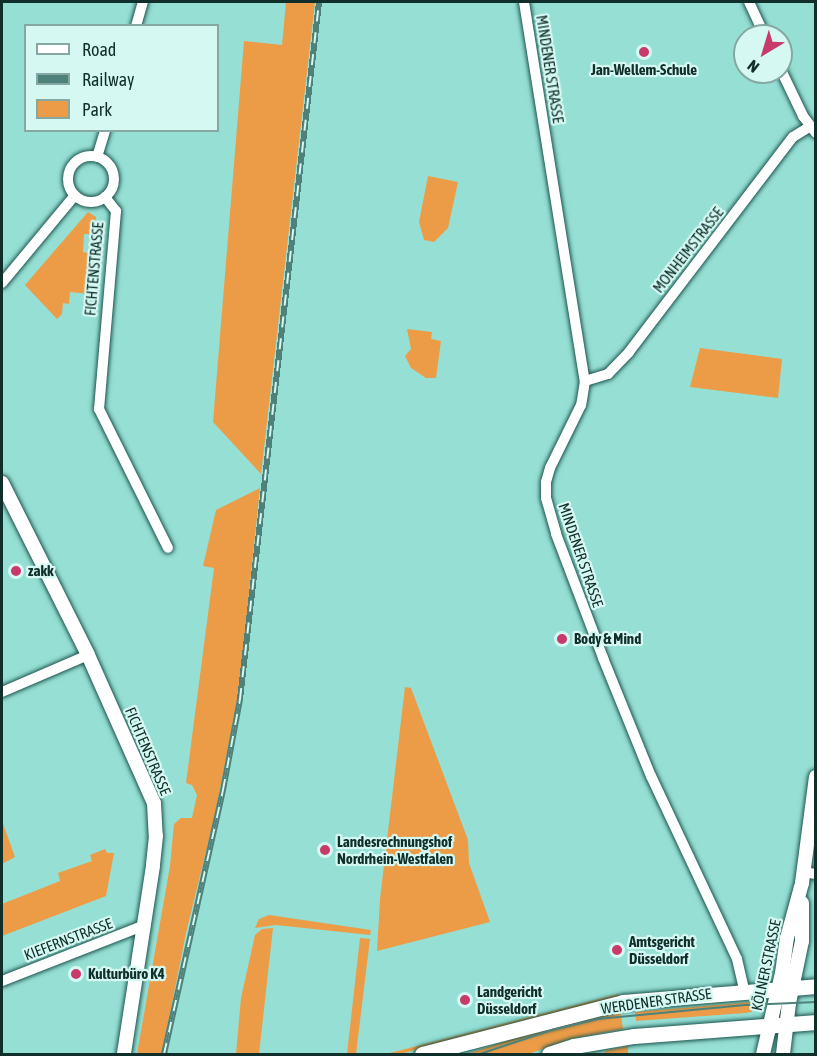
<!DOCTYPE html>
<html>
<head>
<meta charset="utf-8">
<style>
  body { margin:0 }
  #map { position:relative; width:817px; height:1056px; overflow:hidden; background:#96dfd4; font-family:"Asap Condensed",sans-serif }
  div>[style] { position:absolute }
  .green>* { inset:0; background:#ec9c47 }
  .roads { filter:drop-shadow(0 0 2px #1c554e) drop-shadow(0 0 2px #1c554e) }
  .street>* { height:10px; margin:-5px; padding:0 5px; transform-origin:5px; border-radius:5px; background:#fff }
  .street>.ring { margin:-5px; padding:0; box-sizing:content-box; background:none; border:10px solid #fff; border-radius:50% }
  .secondary>* { height:14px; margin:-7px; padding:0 7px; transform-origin:7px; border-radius:7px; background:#fff }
  .primary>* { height:15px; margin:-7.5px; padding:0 7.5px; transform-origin:7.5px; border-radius:7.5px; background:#fff }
  .tram>* { height:1.5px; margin:-0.75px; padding:0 0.75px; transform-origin:0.75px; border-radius:0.75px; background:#4e817a }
  .rail>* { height:6px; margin-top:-3px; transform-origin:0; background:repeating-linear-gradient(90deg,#d5f8f2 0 11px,#4e817a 0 22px); box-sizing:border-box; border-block:2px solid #4e817a }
  .dots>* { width:16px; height:16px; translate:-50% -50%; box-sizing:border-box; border:3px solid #d5f8f2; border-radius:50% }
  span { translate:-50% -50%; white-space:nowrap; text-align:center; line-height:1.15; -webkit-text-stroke:4.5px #d5f8f2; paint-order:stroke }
  .street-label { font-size:15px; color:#102f2b }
  .poi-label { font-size:15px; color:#102f2b; font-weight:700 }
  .left { translate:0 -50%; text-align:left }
  .frame { position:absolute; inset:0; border:3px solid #102f2b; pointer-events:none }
  .legend { position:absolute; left:24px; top:24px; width:195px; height:108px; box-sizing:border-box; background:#d5f8f2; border:2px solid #86a8a2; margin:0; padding:8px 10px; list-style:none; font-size:18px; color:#102f2b }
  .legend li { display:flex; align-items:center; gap:12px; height:30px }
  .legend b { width:30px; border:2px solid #86a8a2 }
  .north { position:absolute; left:733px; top:24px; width:60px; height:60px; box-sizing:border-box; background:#d5f8f2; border:2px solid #86a8a2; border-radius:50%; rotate:218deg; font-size:16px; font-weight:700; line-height:24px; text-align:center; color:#102f2b }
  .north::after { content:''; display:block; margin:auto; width:21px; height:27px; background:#c73a69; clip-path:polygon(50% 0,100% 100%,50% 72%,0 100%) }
</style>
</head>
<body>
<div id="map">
  <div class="green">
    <div style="clip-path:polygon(286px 2px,315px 2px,261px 474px,213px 422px,244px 41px,282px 45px)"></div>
    <div style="clip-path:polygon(428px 176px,458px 182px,448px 228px,434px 242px,424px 240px,419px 222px)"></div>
    <div style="clip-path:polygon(88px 212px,96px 217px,96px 224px,90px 224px,89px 234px,84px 234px,83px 252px,94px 254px,90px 294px,70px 292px,69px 304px,63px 303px,62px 314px,57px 319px,25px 285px)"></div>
    <div style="clip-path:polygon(407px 329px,432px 332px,431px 339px,441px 341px,436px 378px,426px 378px,411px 368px,405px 356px,411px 349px)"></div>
    <div style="clip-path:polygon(700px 348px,782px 359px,778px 398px,690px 387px)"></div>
    <div style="clip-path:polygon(260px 488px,238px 699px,214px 819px,186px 933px,162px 1054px,137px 1054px,170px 866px,174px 824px,181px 818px,192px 818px,197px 795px,192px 785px,186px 783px,214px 568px,203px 566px,216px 510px)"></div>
    <div style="clip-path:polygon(405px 687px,411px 688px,468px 840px,469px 863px,490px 922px,377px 951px,380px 899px)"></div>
    <div style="clip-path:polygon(2px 821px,15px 857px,2px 864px)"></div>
    <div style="clip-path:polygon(105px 849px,107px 853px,114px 853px,106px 896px,2px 936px,2px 904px,60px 881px,58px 873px,92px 861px,90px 855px)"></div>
    <div style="clip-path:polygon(269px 915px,371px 930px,370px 935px,276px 925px,255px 928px,259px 919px)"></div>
    <div style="clip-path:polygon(273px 928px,259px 1054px,236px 1054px,241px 998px,255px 935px,262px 929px)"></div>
    <div style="clip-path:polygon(360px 938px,370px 939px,356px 1054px,347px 1054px)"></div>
    <div style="clip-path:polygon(618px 994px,619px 997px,400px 1054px,386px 1054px)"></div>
    <div style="clip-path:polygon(752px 1002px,752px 1012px,745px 1013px,636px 1021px,635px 1012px)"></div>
    <div style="clip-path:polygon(620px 1009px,623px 1029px,570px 1039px,529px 1054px,467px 1054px,540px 1030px)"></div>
    <div style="clip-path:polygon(628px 1046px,628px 1054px,603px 1054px,607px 1050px)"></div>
  </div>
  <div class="roads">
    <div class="street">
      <div style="left:524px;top:2px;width:384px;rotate:80.9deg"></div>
      <div style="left:585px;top:381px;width:24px;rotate:99deg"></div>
      <div style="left:581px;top:405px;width:70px;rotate:116.2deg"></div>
      <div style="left:550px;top:468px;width:15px;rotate:106deg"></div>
      <div style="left:546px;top:482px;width:16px;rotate:90deg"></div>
      <div style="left:546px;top:498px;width:37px;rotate:74deg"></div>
      <div style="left:556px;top:534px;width:133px;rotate:69.2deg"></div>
      <div style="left:603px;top:658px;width:127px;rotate:67.9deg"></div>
      <div style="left:651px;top:776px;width:202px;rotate:64.8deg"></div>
      <div style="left:737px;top:959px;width:32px;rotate:77deg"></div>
      <div style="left:749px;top:2px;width:38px;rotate:65deg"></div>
      <div style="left:136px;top:26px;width:25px;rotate:-74deg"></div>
      <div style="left:781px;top:70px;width:51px;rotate:64.4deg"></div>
      <div style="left:803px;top:116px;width:21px;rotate:53deg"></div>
      <div class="ring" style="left:68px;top:156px;width:36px;height:36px"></div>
      <div style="left:97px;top:157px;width:28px;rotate:-73deg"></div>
      <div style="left:105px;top:197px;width:18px;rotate:52deg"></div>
      <div style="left:116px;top:211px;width:199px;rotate:94.9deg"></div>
      <div style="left:99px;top:409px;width:155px;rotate:63.6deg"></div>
      <div style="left:2px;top:283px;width:114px;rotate:-50.3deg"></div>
      <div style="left:585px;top:381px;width:24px;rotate:-17deg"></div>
      <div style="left:608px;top:374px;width:30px;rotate:-46deg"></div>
      <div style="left:629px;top:352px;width:270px;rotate:-52.7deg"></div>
      <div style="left:793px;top:137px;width:19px;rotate:-32deg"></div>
      <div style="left:2px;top:692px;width:94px;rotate:-23.3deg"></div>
      <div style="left:803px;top:872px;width:13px;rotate:9deg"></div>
      <div style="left:2px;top:981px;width:154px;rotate:-21.4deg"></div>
    </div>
    <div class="secondary">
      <div style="left:2px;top:483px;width:192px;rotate:63.4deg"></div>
      <div style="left:88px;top:655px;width:162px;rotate:66deg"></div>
      <div style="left:154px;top:803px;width:33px;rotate:87deg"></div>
      <div style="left:156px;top:836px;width:30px;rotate:96deg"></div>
      <div style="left:153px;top:866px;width:190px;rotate:98.8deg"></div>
      <div style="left:763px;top:1054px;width:83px;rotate:-76.8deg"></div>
      <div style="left:782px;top:973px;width:35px;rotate:-82deg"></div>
      <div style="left:787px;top:938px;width:57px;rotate:-74.7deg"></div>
      <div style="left:802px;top:883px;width:107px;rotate:-82.5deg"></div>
      <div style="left:783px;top:1054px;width:51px;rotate:-83.3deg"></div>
      <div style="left:789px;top:1003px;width:63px;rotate:-78.2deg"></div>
      <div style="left:802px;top:941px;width:38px;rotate:-90deg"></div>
    </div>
    <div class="primary">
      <div style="left:422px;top:1054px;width:208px;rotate:-14.5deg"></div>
      <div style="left:623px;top:1002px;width:194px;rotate:-4.7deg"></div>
      <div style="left:549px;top:1054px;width:26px;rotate:-18deg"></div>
      <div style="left:574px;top:1046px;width:61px;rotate:-9.5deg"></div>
      <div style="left:634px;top:1036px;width:183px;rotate:-4.4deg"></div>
    </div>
  </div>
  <div class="tram">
    <div style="left:480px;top:1054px;width:76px;rotate:-18.4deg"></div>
    <div style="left:552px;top:1030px;width:47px;rotate:-13.4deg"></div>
    <div style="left:598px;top:1019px;width:150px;rotate:-5.4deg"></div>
    <div style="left:747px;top:1005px;width:69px;rotate:-2.5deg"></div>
  </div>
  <div class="rail">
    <div style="left:164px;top:1054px;width:271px;rotate:-77.4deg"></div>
    <div style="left:223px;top:790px;width:93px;rotate:-79.4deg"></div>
    <div style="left:240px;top:699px;width:701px;rotate:-83.53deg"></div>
  </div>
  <div class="dots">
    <div style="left:644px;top:52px;background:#c73a69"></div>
    <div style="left:16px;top:571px;background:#c73a69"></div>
    <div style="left:562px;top:639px;background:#c73a69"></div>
    <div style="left:325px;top:850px;background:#c73a69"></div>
    <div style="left:617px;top:950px;background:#c73a69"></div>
    <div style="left:76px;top:974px;background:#c73a69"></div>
    <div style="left:465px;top:1000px;background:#c73a69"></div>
  </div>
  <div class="street-label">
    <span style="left:550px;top:69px;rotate:81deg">MINDENER STRASSE</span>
    <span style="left:688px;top:250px;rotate:-52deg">MONHEIMSTRASSE</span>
    <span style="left:94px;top:269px;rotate:-85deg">FICHTENSTRASSE</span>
    <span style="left:581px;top:555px;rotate:71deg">MINDENER STRASSE</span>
    <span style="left:148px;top:751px;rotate:67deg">FICHTENSTRASSE</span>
    <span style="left:68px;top:939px;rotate:-21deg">KIEFERNSTRASSE</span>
    <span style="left:766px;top:965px;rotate:-78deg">KÖLNER STRASSE</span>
    <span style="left:656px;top:1001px;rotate:-8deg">WERDENER STRASSE</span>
  </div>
  <div class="poi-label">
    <span style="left:644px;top:70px">Jan-Wellem-Schule</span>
    <span class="left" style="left:28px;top:571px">zakk</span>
    <span class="left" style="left:574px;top:639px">Body &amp; Mind</span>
    <span class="left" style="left:337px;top:850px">Landesrechnungshof<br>Nordrhein-Westfalen</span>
    <span class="left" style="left:629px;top:950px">Amtsgericht<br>Düsseldorf</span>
    <span class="left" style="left:88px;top:974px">Kulturbüro K4</span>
    <span class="left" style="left:477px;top:1000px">Landgericht<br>Düsseldorf</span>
  </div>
  <div class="frame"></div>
  <ul class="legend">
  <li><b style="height:8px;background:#fff"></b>Road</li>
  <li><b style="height:8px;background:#4e817a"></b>Railway</li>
  <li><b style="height:16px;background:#ec9c47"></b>Park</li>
  </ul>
  <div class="north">N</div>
</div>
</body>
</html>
